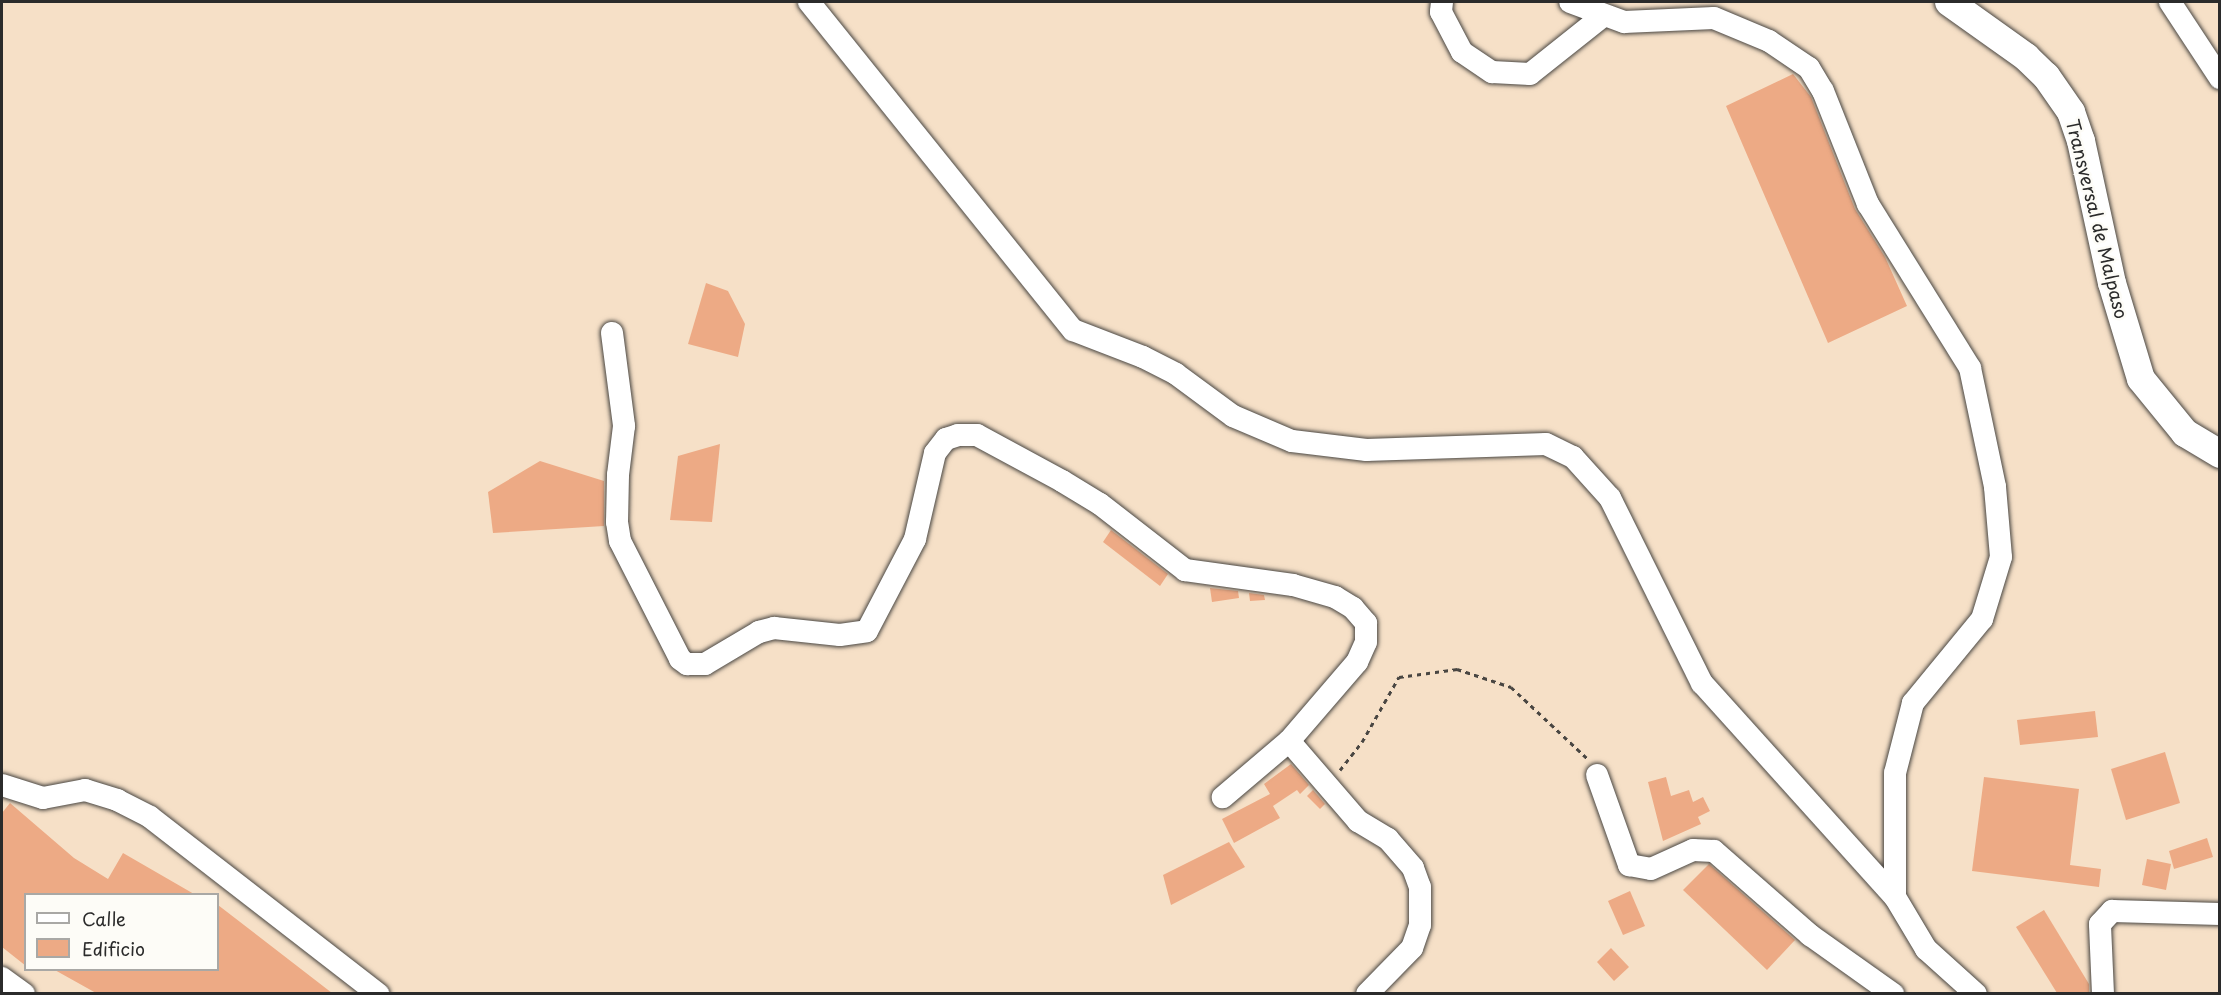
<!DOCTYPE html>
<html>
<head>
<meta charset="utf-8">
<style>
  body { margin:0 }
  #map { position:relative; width:2221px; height:995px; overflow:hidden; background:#f6e0c7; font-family:"Playpen Sans",sans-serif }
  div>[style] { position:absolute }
  .building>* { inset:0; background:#edaa85 }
  .path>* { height:3px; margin-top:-1.5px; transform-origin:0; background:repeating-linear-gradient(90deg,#494642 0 4.5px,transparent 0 9px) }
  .roads { filter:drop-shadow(0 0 2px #494642) drop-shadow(0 0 2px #494642) }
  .minor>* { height:22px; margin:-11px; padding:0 11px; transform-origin:11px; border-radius:11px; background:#fff }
  .major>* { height:28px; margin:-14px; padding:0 14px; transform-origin:14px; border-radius:14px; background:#fff }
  span { translate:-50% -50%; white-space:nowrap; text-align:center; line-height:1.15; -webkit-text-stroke:5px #fdfcf7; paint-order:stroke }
  .street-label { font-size:18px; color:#2b2b2b }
  .frame { position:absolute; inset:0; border:3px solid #2b2b2b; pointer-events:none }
  .legend { position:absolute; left:24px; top:893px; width:195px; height:78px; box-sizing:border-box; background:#fdfcf7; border:2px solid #a9a8a5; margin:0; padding:8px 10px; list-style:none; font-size:18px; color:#2b2b2b }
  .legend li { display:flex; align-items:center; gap:12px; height:30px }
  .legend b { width:30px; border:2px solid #a9a8a5 }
</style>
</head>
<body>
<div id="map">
  <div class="building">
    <div style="clip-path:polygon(1793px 74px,1811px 97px,1855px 209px,1885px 257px,1907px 306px,1828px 343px,1726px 106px)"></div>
    <div style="clip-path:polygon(706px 283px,728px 291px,745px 324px,738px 357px,688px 344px)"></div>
    <div style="clip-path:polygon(720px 444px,712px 522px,670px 520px,678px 456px)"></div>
    <div style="clip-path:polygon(540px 461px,604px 481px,604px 526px,493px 533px,488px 492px)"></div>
    <div style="clip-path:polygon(1111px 530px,1168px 574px,1160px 586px,1103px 542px)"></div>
    <div style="clip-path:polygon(1210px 588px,1238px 591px,1239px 598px,1212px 602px)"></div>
    <div style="clip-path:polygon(1249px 593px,1264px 595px,1265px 600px,1250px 601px)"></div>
    <div style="clip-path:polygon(2095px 711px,2098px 737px,2020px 745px,2017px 720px)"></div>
    <div style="clip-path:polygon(2165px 752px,2180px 803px,2126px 820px,2111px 769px)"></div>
    <div style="clip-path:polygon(1291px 764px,1309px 785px,1300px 794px,1297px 790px,1273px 806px,1280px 818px,1234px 843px,1222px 819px,1270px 794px,1264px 784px)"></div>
    <div style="clip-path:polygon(1666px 777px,1671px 796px,1689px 790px,1693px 802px,1703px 797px,1710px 811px,1698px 817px,1701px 824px,1663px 841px,1648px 782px)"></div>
    <div style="clip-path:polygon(1984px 777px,2079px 789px,2070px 865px,2101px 869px,2099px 887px,1972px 871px)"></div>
    <div style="clip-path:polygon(1313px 790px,1325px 804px,1320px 809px,1307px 796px)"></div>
    <div style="clip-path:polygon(10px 803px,74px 858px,108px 879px,123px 853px,194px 894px,26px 894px,26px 966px,2px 947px,2px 813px)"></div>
    <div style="clip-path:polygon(2207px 838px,2213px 857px,2174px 869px,2169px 851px)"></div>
    <div style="clip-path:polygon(1229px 842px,1245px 867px,1171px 905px,1163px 875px)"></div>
    <div style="clip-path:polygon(2147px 859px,2171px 864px,2166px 890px,2142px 885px)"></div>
    <div style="clip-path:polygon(1709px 864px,1795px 940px,1767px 970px,1683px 890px)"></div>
    <div style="clip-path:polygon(1630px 891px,1645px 926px,1623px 935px,1608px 901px)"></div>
    <div style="clip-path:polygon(218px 905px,332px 993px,96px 993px,53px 969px,218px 969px)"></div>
    <div style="clip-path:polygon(2044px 910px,2089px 984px,2089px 993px,2057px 993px,2016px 927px)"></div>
    <div style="clip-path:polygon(1611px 948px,1629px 967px,1614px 981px,1597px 962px)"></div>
  </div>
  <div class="path">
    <div style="left:1340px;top:770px;width:36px;rotate:-52deg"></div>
    <div style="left:1362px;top:742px;width:75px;rotate:-60.4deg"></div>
    <div style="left:1399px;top:677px;width:59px;rotate:-7.9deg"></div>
    <div style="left:1457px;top:669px;width:57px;rotate:18.4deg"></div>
    <div style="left:1511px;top:687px;width:107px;rotate:43.1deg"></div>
  </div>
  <div class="roads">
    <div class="minor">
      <div style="left:809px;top:2px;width:421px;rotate:51.2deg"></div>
      <div style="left:1073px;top:330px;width:75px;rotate:21.1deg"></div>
      <div style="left:1143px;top:357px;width:37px;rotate:27deg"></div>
      <div style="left:1176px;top:374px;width:71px;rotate:36.4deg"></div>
      <div style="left:1233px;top:416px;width:64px;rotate:23deg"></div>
      <div style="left:1292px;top:441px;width:75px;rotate:6.9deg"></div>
      <div style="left:1366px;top:450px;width:180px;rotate:-1.9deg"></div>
      <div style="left:1546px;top:444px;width:30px;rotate:26deg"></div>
      <div style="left:1573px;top:457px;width:55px;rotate:47.9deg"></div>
      <div style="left:1610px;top:498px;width:207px;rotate:63.6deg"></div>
      <div style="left:1702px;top:683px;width:288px;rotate:48deg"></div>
      <div style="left:1895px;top:897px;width:61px;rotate:59.2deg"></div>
      <div style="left:1926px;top:949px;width:67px;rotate:42deg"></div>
      <div style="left:1442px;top:2px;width:10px;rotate:96deg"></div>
      <div style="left:1441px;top:12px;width:45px;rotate:62.3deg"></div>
      <div style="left:1462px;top:52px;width:36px;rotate:34deg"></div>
      <div style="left:1492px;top:72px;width:38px;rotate:3deg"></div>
      <div style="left:1530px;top:74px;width:93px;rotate:-38.5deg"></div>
      <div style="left:1570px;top:2px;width:58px;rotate:20.3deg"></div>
      <div style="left:1624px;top:22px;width:90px;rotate:-2.5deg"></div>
      <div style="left:1714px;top:18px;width:60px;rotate:22.7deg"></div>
      <div style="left:1769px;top:41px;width:48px;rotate:34deg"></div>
      <div style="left:1809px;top:68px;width:27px;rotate:59deg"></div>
      <div style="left:1823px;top:91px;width:122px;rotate:68.3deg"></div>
      <div style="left:1868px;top:204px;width:193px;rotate:58.1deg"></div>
      <div style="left:1970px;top:368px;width:122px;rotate:78.1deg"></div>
      <div style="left:1995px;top:487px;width:70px;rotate:85.1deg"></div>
      <div style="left:2001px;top:557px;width:65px;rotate:107deg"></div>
      <div style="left:1982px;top:619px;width:109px;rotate:129.4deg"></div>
      <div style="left:1913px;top:703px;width:72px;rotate:104.4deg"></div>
      <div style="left:1895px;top:773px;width:124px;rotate:90deg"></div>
      <div style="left:2170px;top:2px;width:91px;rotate:56.7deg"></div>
      <div style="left:612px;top:333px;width:94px;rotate:82.6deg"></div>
      <div style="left:624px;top:426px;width:49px;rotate:97deg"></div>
      <div style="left:618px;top:475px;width:47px;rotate:91.2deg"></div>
      <div style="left:617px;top:522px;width:19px;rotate:81deg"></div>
      <div style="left:620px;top:541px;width:132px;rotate:63deg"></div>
      <div style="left:680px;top:659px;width:9px;rotate:36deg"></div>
      <div style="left:687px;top:664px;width:18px"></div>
      <div style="left:705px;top:664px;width:63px;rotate:-30.7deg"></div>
      <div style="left:759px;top:632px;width:16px;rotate:-15deg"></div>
      <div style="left:774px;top:628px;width:66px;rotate:6.1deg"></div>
      <div style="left:840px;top:635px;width:27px;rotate:-8deg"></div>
      <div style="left:867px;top:631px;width:104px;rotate:-62.4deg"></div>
      <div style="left:915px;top:539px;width:88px;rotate:-76.9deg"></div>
      <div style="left:935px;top:453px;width:18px;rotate:-52deg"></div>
      <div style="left:946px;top:439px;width:13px;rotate:-18deg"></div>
      <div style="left:958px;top:435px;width:19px"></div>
      <div style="left:977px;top:435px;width:97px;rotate:28.4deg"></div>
      <div style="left:1062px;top:481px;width:44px;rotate:31.2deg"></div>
      <div style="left:1100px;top:504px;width:108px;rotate:37.8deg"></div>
      <div style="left:1185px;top:570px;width:109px;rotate:7.9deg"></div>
      <div style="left:1293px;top:585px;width:44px;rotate:15.9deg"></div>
      <div style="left:1335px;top:597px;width:21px;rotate:31deg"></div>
      <div style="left:1353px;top:608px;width:20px;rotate:49deg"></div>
      <div style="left:1366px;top:623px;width:19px;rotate:90deg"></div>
      <div style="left:1366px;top:642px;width:22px;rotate:114deg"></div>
      <div style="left:1357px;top:662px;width:104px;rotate:130.7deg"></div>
      <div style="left:1289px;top:741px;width:87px;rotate:139.7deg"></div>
      <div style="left:1289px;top:741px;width:106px;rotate:49.2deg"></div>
      <div style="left:1358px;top:821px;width:35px;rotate:31deg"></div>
      <div style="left:1388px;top:839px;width:38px;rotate:49deg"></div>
      <div style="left:1413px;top:868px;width:20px;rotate:70deg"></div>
      <div style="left:1420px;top:887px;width:38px;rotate:90deg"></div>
      <div style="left:1420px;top:925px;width:24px;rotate:109deg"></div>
      <div style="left:1412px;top:948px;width:64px;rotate:134.4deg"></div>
      <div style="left:1597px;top:775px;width:96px;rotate:70.4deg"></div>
      <div style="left:1629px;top:865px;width:22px;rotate:10deg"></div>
      <div style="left:1651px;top:869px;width:46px;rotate:-24.3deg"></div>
      <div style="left:1693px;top:850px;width:21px;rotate:3deg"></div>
      <div style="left:1714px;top:851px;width:128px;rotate:41.2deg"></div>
      <div style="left:1810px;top:935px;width:102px;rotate:35.4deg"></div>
      <div style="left:2px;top:785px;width:43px;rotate:17.6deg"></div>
      <div style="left:43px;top:798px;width:43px;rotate:-10.8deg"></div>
      <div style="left:85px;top:790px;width:34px;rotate:17deg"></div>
      <div style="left:117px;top:800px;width:37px;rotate:27deg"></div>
      <div style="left:150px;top:817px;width:289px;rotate:37.8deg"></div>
      <div style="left:2px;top:978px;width:27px;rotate:36deg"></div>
      <div style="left:2103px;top:994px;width:70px;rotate:-92.5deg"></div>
      <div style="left:2100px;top:924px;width:18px;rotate:-47deg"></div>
      <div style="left:2112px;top:911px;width:108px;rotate:1.6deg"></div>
    </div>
    <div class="major">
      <div style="left:1949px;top:2px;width:95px;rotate:35.5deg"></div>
      <div style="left:2026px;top:57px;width:28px;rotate:44deg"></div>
      <div style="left:2046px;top:76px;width:44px;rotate:55.2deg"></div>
      <div style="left:2071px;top:112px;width:31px;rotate:71deg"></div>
      <div style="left:2081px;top:141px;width:145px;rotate:77.7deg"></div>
      <div style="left:2112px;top:283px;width:100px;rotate:73.2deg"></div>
      <div style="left:2141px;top:379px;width:70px;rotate:50.8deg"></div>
      <div style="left:2185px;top:433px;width:41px;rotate:31deg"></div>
    </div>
  </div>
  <div class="street-label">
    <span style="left:2097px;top:219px;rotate:76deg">Transversal de Malpaso</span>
  </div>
  <div class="frame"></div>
  <ul class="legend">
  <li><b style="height:8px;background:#fff"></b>Calle</li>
  <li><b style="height:16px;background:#edaa85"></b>Edificio</li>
  </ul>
</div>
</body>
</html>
